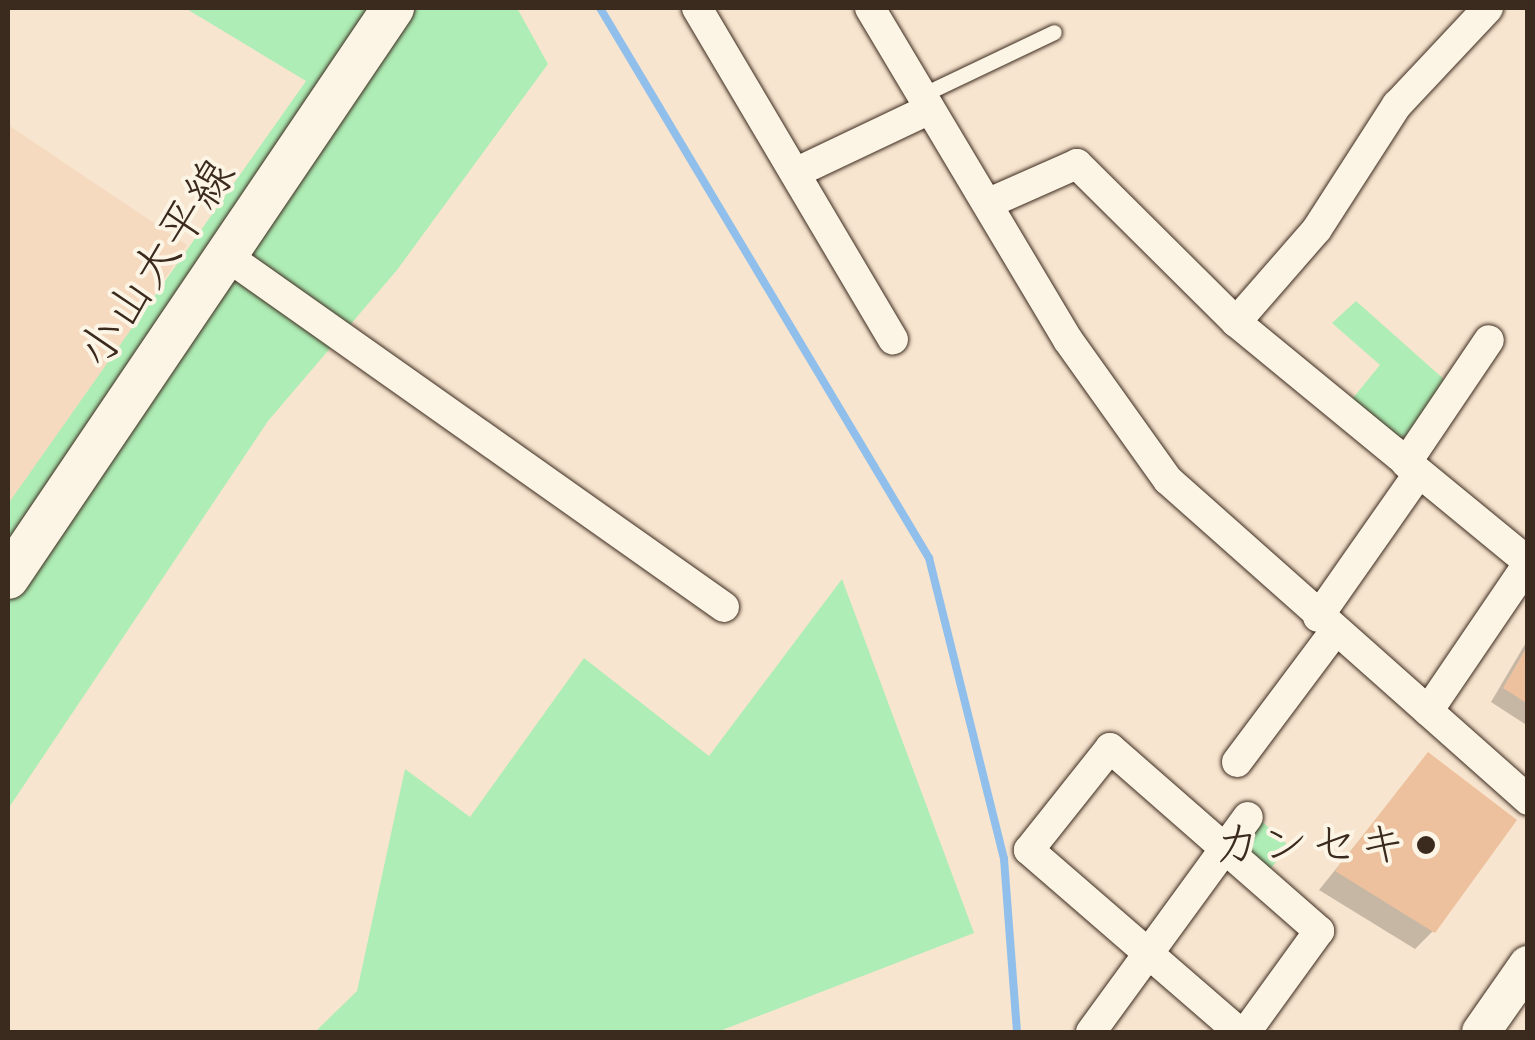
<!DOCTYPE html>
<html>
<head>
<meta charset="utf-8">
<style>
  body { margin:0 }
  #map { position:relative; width:1535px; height:1040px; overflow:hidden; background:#f8e5cf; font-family:Caveat,"Klee One",sans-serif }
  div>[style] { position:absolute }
  .built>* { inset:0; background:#f5dac0 }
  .green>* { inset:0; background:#aeedb5 }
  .shadow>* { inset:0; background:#0003 }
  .stream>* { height:8px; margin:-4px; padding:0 4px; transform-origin:4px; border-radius:4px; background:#90bfeb }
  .building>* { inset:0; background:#edc19d }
  .roads { filter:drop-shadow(0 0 2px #3b2a1e) drop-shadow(0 0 2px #3b2a1e) }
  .service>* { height:15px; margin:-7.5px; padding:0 7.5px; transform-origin:7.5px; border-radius:7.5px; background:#fcf5e5 }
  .minor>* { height:30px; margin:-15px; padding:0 15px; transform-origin:15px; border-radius:15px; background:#fcf5e5 }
  .tertiary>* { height:38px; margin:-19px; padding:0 19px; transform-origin:19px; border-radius:19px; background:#fcf5e5 }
  .secondary>* { height:42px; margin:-21px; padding:0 21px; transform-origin:21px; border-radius:21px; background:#fcf5e5 }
  .dots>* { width:28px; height:28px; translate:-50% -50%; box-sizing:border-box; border:5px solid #fcf5e5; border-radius:50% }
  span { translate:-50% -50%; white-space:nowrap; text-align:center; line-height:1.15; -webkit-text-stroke:8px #fcf5e5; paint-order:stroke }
  .street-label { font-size:48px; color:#3b2a1e }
  .poi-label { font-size:48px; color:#3b2a1e }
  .right { translate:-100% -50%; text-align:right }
  .frame { position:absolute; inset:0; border:10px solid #3b2a1e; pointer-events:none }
</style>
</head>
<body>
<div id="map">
  <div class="built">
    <div style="clip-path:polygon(8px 125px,187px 245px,8px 519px)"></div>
  </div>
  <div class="green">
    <div style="clip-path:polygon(185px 8px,517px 8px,548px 64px,397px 270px,268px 421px,8px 809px,8px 504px,306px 81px)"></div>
    <div style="clip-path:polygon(1356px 301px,1447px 382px,1412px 436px,1387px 438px,1348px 404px,1380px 365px,1332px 323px)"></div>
    <div style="clip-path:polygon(842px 579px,974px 933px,717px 1032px,315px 1032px,357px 991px,405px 769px,470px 817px,584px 658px,709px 756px)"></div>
    <div style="clip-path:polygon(1256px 816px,1289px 846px,1266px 874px,1234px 846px)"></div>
  </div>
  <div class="shadow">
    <div style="clip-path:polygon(1528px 639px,1528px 726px,1491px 702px)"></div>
    <div style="clip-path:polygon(1428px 755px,1433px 931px,1415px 949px,1319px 890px)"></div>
  </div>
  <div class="stream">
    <div style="left:600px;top:8px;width:641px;rotate:59.11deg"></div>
    <div style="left:929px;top:558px;width:310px;rotate:76deg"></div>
    <div style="left:1004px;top:859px;width:173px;rotate:85.7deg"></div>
  </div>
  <div class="building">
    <div style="clip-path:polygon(1528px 645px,1528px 704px,1503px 688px)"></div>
    <div style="clip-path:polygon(1428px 752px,1517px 820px,1435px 933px,1335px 871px)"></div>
  </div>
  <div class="roads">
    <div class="service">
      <div style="left:922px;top:95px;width:146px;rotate:-25.5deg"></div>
    </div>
    <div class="minor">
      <div style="left:697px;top:8px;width:385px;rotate:59.4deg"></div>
      <div style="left:870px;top:8px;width:387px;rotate:59.2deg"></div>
      <div style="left:1068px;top:340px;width:172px;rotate:54.5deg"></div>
      <div style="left:1168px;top:480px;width:482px;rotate:41.6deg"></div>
      <div style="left:795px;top:173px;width:149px;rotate:-25.4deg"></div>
      <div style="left:989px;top:203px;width:96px;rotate:-23.9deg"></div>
      <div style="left:1077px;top:164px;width:224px;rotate:44.8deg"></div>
      <div style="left:1236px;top:322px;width:378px;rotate:39.4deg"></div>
      <div style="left:224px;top:254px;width:612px;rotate:35.22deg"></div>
      <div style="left:1236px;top:322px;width:123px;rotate:-48.9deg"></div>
      <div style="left:1317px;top:229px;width:148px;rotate:-57.2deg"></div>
      <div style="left:1397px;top:105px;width:133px;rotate:-46.8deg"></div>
      <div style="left:1406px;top:463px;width:148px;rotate:-56deg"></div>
      <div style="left:1318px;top:617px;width:176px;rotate:-55deg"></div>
      <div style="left:1428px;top:711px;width:178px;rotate:-55.8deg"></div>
      <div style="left:1237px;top:762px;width:164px;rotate:-53.2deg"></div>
      <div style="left:1091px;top:1032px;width:266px;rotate:-53.9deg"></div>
      <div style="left:1239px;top:1032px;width:278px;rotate:-139.1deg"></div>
      <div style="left:1029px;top:850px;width:130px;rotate:-51.5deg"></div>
      <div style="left:1110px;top:748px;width:278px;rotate:41.2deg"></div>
      <div style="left:1319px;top:931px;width:125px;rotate:125.9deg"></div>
    </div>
    <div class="tertiary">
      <div style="left:1481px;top:1032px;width:82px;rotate:-55deg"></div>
    </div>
    <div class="secondary">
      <div style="left:8px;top:578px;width:688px;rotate:-55.96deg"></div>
    </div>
  </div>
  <div class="dots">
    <div style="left:1426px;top:845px;background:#3b2a1e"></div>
  </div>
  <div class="street-label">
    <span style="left:156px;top:263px;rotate:-56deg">小山大平線</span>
  </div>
  <div class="poi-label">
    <span class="right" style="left:1406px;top:845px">カンセキ</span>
  </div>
  <div class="frame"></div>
</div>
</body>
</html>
